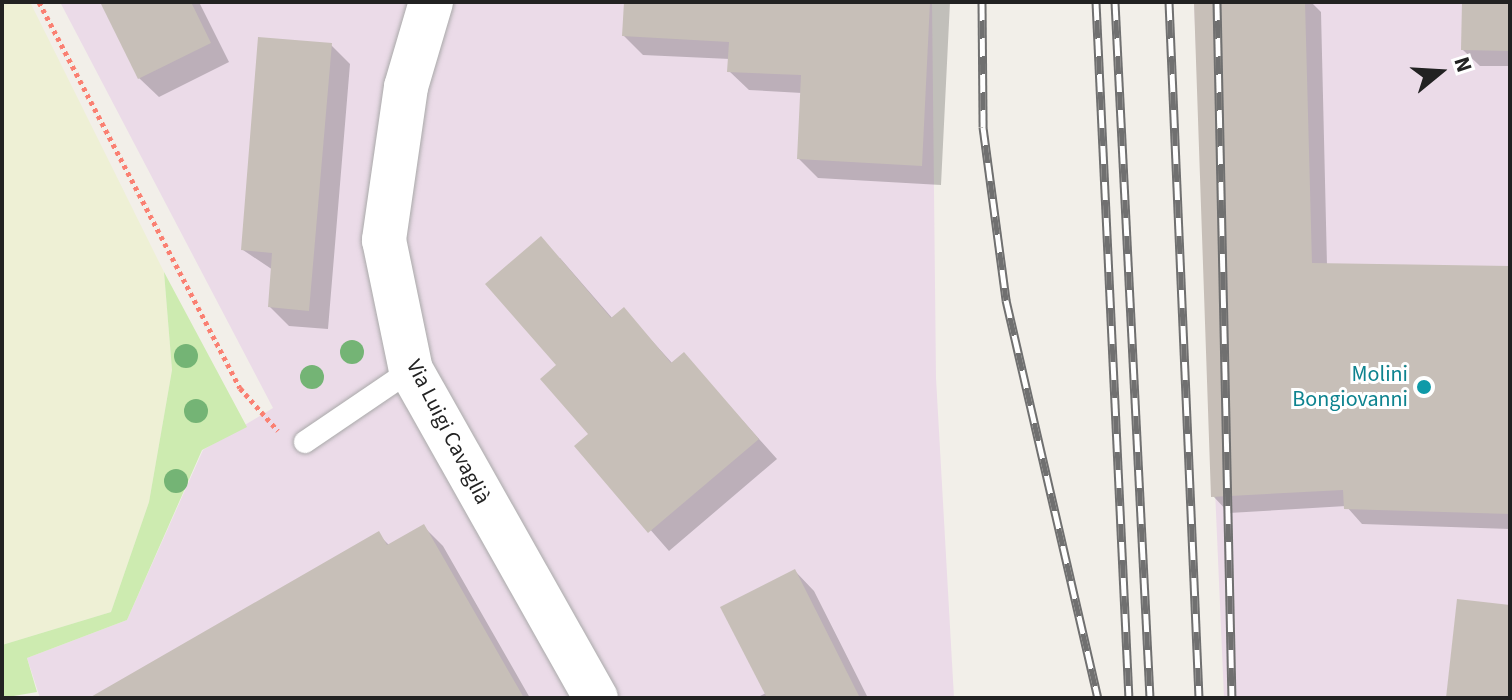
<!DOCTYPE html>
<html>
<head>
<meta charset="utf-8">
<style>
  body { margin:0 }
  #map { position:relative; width:1512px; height:700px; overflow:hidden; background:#f2efe9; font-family:"Source Sans 3",sans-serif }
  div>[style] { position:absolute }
  .industrial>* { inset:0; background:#ebdbe8 }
  .farmland>* { inset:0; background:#eef0d5 }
  .grass>* { inset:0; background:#cdebb0 }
  .shadow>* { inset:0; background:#0003 }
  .building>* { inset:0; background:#c7bfb8 }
  .path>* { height:5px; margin-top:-2.5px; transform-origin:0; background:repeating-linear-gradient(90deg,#fa8072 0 4px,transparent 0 8px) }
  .roads { filter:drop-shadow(0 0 2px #a9a9a9) drop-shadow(0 0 2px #a9a9a9) }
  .lane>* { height:22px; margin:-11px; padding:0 11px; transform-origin:11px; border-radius:11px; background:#fff }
  .street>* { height:44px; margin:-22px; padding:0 22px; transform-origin:22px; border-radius:22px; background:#fff }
  .rail>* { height:9px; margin-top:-4.5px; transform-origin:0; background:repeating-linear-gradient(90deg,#fff 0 18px,#707070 0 36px); box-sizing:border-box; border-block:2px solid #707070 }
  .trees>* { width:24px; height:24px; margin:-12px; border-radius:50%; background:#74b475 }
  .dots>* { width:22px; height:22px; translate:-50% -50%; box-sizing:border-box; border:4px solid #fff; border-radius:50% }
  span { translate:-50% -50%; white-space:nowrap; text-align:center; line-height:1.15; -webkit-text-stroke:6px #fff; paint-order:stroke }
  .culture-label { font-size:22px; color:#0d838f }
  .right { translate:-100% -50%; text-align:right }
  .street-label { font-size:22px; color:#222 }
  .frame { position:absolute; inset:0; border:4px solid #222; pointer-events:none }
  .north { position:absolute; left:1400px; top:32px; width:80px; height:80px; -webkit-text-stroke:6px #fff; paint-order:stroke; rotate:72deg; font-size:22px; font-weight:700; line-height:32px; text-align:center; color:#222 }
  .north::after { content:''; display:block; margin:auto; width:28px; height:36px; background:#222; clip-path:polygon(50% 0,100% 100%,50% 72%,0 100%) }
</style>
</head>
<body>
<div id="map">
  <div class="industrial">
    <div style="clip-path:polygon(60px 2px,932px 2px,936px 378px,954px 698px,40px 698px,27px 658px,127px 620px,203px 450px,273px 408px)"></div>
    <div style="clip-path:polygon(1510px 2px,1510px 698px,1224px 698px,1194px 3px)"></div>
  </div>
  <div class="farmland">
    <div style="clip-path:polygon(2px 2px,30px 2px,164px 272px,172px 370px,149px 502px,111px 612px,2px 645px)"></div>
  </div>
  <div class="grass">
    <div style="clip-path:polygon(164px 272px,247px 427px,202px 450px,127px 620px,27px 658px,37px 692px,2px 698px,2px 645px,111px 612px,149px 502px,172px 370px)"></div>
  </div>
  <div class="shadow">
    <div style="clip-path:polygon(102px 2px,199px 2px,229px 62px,159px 97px,139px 78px)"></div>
    <div style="clip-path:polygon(626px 2px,950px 2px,941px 185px,818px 178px,799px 159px,802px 93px,749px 90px,729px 71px,730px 59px,643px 55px,624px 36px)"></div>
    <div style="clip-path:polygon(1311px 2px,1321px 12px,1327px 265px,1510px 268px,1510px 529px,1362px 524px,1346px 506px,1229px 513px,1213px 496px,1196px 5px)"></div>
    <div style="clip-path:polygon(1464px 2px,1510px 2px,1510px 66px,1480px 66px,1463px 50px)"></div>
    <div style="clip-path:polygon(331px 45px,350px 64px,328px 329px,289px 326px,270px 307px,273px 270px,243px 250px)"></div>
    <div style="clip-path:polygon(560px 258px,613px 319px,624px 310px,673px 364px,684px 355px,777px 459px,669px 551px,577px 446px,591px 434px,559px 365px)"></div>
    <div style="clip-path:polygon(423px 526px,443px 546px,530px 698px,139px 698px,378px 534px,390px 546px)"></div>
    <div style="clip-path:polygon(795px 571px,814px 591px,868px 698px,756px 698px,766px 693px)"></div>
  </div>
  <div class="building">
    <div style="clip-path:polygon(100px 2px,191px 2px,211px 43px,138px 79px)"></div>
    <div style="clip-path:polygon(624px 2px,930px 2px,922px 166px,797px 159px,801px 75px,727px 72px,729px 42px,622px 36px)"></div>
    <div style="clip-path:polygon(1305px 2px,1312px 263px,1510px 266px,1510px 514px,1344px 509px,1343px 490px,1211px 497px,1194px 3px)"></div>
    <div style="clip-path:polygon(1462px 2px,1510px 2px,1510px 51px,1461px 50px)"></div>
    <div style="clip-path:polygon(258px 37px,332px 43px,309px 311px,268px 307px,272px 253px,241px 250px)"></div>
    <div style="clip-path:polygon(541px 236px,611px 318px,624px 307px,671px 363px,684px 352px,759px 439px,648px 533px,574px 446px,588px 434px,540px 379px,556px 365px,485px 284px)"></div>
    <div style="clip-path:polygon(424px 524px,524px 698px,89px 698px,379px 531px,387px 545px)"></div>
    <div style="clip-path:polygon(795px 569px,860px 698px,767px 698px,720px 607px)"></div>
    <div style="clip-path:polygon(1457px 599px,1510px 605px,1510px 698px,1446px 698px)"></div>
  </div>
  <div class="path">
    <div style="left:39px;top:2px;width:435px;rotate:62.5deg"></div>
    <div style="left:240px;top:388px;width:57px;rotate:48.5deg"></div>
  </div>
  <div class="roads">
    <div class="lane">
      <div style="left:305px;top:442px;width:128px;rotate:-34.2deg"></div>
    </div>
    <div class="street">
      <div style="left:431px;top:2px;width:89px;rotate:106.4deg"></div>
      <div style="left:406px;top:87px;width:155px;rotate:98.2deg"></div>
      <div style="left:384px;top:240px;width:133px;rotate:78.3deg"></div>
      <div style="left:411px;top:370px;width:377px;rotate:60.6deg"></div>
    </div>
  </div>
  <div class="rail">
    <div style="left:982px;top:2px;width:125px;rotate:89.5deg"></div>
    <div style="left:983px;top:127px;width:175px;rotate:82.4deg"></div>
    <div style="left:1006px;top:300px;width:408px;rotate:77deg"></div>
    <div style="left:1096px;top:2px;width:697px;rotate:87.29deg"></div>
    <div style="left:1115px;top:2px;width:697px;rotate:87.12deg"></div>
    <div style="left:1169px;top:2px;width:697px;rotate:87.53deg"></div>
    <div style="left:1217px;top:2px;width:696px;rotate:88.77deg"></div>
  </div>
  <div class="trees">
    <div style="left:352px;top:352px"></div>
    <div style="left:186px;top:356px"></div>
    <div style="left:312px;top:377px"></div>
    <div style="left:196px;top:411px"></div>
    <div style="left:176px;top:481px"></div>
  </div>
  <div class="dots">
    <div style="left:1424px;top:387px;background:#0f9aa8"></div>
  </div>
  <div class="culture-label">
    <span class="right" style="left:1408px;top:387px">Molini<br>Bongiovanni</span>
  </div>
  <div class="street-label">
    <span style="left:448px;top:432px;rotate:63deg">Via Luigi Cavaglià</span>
  </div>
  <div class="frame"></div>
  <div class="north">N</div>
</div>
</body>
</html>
